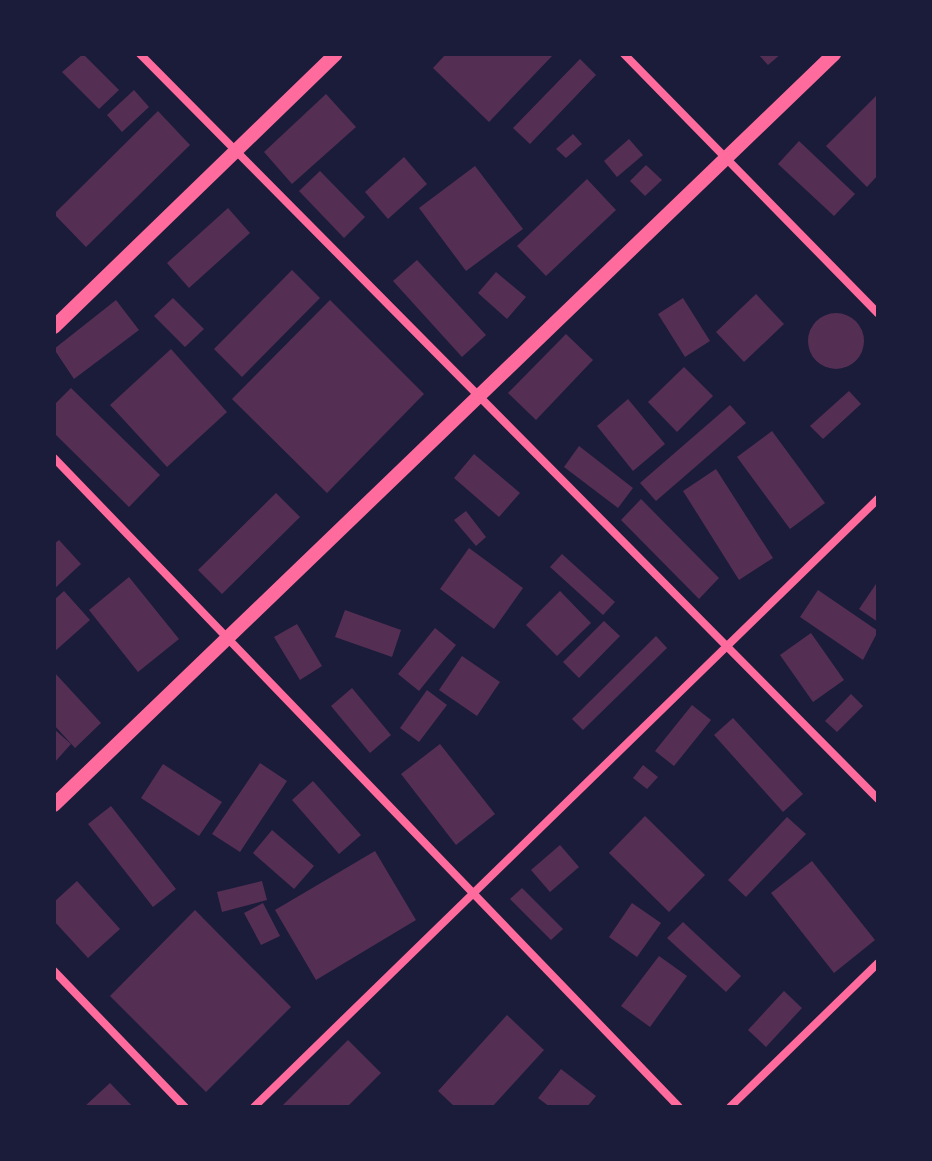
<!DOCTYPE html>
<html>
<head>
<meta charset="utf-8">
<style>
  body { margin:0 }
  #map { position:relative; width:932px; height:1161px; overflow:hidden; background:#1b1b3a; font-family:"IBM Plex Sans",sans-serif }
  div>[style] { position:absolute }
  .building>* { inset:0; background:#542f53 }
  .round { border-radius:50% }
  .minor>* { height:8px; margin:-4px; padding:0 4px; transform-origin:4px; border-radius:4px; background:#ff6b9d }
  .tertiary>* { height:14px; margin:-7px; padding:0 7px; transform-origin:7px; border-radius:7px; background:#ff6b9d }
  span { translate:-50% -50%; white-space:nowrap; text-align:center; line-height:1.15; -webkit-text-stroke:6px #1b1b3a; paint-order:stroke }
  .frame { position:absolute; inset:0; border:56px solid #1b1b3a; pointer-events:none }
</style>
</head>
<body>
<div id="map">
  <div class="building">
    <div style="clip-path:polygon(83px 54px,119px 90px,99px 109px,62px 72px)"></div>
    <div style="clip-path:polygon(446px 54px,554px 54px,489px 122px,433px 68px)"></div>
    <div style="clip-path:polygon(758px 54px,781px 54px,768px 65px)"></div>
    <div style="clip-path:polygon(580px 59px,596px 75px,530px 144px,513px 128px)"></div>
    <div style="clip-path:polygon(134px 90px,149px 107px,122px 132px,107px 115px)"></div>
    <div style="clip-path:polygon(326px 94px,356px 127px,292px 184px,264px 152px)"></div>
    <div style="clip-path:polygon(878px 94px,878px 175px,867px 187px,826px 146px)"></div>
    <div style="clip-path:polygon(158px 111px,190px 145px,86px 247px,54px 214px)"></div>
    <div style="clip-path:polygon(573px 134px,582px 144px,566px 158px,556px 149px)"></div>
    <div style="clip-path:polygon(629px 139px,643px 155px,617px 177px,604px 161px)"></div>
    <div style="clip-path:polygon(799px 141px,855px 194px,834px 216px,778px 164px)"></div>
    <div style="clip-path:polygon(404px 157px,427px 184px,388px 219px,365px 192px)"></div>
    <div style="clip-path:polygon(646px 165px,662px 180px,645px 196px,630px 181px)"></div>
    <div style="clip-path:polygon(475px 166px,523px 229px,466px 271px,419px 208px)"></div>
    <div style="clip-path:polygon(320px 171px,365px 217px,344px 238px,299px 191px)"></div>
    <div style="clip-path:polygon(587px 179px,616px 210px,546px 276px,517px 246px)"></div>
    <div style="clip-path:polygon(228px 208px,250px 233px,189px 288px,167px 263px)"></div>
    <div style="clip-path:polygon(417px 260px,486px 335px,462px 357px,393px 281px)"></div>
    <div style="clip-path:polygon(292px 270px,320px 298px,242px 377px,214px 349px)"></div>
    <div style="clip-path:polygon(496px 272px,526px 297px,507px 319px,478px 293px)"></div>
    <div style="clip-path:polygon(756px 294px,784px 324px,744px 362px,716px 332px)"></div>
    <div style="clip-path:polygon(173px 298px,204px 329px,185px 347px,154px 316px)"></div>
    <div style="clip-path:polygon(683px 298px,710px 341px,685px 357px,658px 314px)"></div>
    <div style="clip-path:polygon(116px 300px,139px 330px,74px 379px,54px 349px)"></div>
    <div style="clip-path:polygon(330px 300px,424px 394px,327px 493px,232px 399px)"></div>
    <div class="round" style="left:808px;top:313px;width:56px;height:56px"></div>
    <div style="clip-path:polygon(566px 334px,593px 360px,536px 420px,508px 393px)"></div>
    <div style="clip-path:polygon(171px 349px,227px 412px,167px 467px,110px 405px)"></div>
    <div style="clip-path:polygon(684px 367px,713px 396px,677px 432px,648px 402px)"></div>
    <div style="clip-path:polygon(71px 388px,160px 475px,129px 507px,54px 433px,54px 405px)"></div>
    <div style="clip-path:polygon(849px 391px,861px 404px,823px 439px,810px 426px)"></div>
    <div style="clip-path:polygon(628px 399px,665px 444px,633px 471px,597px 426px)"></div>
    <div style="clip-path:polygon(730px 405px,746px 423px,656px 501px,640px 483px)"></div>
    <div style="clip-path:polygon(772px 431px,825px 503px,790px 529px,737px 457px)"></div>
    <div style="clip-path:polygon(579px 446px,633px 488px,618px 508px,564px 467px)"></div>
    <div style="clip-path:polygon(474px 454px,520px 493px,499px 517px,454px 478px)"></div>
    <div style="clip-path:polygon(716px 469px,773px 558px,739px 580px,683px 491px)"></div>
    <div style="clip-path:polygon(276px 493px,300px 517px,222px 594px,198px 570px)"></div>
    <div style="clip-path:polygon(641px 499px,719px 578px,699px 599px,621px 520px)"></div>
    <div style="clip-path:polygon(466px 511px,486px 537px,476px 546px,454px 520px)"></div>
    <div style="clip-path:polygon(59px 540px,81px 564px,54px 589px,54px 544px)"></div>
    <div style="clip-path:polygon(469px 548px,523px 588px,494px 629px,440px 589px)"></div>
    <div style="clip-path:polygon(562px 554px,615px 602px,603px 615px,550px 567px)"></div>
    <div style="clip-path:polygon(129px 577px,179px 639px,138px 672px,89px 610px)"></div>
    <div style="clip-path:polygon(876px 584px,878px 585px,878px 622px,859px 609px)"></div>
    <div style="clip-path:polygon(818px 590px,878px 631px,863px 660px,800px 617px)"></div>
    <div style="clip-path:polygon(64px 591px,90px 620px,54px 652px,54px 600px)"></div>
    <div style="clip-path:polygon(560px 591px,591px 623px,557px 656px,526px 625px)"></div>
    <div style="clip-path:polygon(345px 610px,401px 630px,392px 657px,335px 637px)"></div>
    <div style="clip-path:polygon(604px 621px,620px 636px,579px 678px,563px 662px)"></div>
    <div style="clip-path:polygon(297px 624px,322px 666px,300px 680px,274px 637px)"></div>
    <div style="clip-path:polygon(435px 628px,456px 645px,419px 691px,398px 674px)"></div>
    <div style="clip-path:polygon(811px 633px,844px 680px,813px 702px,780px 655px)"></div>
    <div style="clip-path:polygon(656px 636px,667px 648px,583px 730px,572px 719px)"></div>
    <div style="clip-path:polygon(462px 656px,500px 682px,477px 716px,439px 690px)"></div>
    <div style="clip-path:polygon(54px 672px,101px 723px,75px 748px,54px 725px)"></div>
    <div style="clip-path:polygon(352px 688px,391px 735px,370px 753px,331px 706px)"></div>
    <div style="clip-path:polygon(427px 690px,447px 705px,419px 742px,400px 728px)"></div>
    <div style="clip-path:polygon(851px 694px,863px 706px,837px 732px,825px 721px)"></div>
    <div style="clip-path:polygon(692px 705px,711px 720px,674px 766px,655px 751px)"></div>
    <div style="clip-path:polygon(733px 718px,803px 794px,783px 812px,714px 735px)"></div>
    <div style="clip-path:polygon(54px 729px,71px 744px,54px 763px)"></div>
    <div style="clip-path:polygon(440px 744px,495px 814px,456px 845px,401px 774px)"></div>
    <div style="clip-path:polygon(260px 763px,287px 781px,240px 852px,212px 834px)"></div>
    <div style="clip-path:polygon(163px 764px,222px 802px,199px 836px,141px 798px)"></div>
    <div style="clip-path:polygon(643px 765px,658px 777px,647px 789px,633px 778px)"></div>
    <div style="clip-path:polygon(313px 781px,361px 835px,339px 854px,292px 800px)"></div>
    <div style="clip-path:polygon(111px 806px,176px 889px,153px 907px,88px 824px)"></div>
    <div style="clip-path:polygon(645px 816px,705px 875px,669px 912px,609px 853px)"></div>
    <div style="clip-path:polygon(787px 817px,806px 834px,746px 897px,728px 880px)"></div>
    <div style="clip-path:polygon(272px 830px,314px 866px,294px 889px,253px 853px)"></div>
    <div style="clip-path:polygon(560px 845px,579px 867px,550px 892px,531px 870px)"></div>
    <div style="clip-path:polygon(375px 851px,416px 920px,316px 980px,275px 910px)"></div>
    <div style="clip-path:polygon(812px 861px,875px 940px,834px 973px,771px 893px)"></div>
    <div style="clip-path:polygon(77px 881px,120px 929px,88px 958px,54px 921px,54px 902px)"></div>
    <div style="clip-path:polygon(262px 881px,267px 900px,222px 912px,217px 892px)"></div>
    <div style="clip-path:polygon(522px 888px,563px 929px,551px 940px,510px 899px)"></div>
    <div style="clip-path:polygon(263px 903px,280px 936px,261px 945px,244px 913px)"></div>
    <div style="clip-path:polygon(632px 903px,661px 923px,637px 957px,609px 937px)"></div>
    <div style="clip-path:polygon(195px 910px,291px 1007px,206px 1092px,110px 996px)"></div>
    <div style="clip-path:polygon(683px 922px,741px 976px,726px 992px,667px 938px)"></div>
    <div style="clip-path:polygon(659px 956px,687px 976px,650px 1027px,621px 1006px)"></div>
    <div style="clip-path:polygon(784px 991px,802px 1008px,766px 1047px,748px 1030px)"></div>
    <div style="clip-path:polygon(507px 1015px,544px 1050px,492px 1107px,455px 1107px,438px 1091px)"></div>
    <div style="clip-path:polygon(348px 1040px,381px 1073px,347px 1107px,281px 1107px)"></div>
    <div style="clip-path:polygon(561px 1069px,596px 1096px,587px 1107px,550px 1107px,538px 1098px)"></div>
    <div style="clip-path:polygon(110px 1083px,133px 1107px,84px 1107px)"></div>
  </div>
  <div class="minor">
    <div style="left:140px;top:54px;width:1049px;rotate:45.27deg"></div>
    <div style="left:624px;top:54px;width:363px;rotate:45.6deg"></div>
    <div style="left:54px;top:458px;width:901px;rotate:46.08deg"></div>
    <div style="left:54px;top:971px;width:189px;rotate:46.1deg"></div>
    <div style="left:254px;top:1107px;width:871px;rotate:-44.26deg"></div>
    <div style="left:730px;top:1107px;width:206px;rotate:-44.2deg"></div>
  </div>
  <div class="tertiary">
    <div style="left:54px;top:327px;width:392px;rotate:-44.1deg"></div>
    <div style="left:54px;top:805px;width:1083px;rotate:-43.91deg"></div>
  </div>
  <div class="frame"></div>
</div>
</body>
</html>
